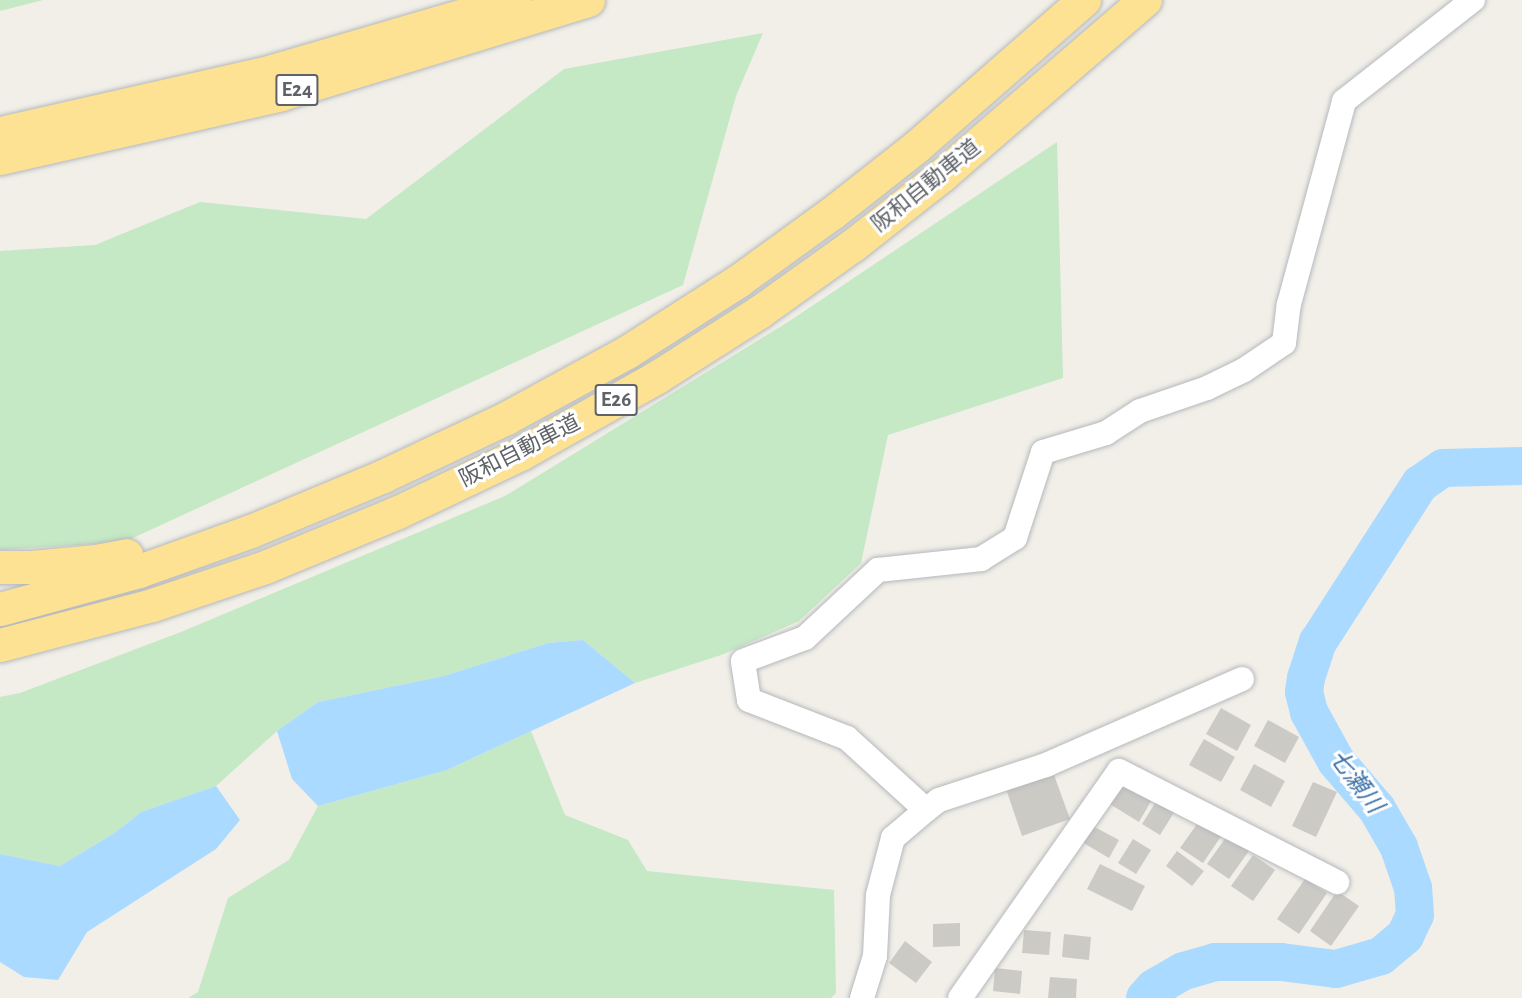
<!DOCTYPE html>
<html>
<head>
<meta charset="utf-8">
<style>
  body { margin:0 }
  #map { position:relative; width:1522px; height:998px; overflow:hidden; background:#f1efe8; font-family:"Alegreya Sans","Noto Sans JP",sans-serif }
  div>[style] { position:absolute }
  .green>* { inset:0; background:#c5e8c5 }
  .water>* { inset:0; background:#aadaff }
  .river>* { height:38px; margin:-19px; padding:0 19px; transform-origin:19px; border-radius:19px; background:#aadaff }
  .building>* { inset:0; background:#cccac5 }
  .roads { filter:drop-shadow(0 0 2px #b5b8bc) drop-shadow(0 0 2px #b5b8bc) }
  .minor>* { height:24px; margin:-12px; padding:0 12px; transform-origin:12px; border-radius:12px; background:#fff }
  .motorway>* { height:33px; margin:-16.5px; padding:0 16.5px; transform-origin:16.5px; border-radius:16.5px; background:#fde293 }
  span { translate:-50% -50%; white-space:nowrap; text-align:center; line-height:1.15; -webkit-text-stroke:6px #fff; paint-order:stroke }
  .shield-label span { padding:2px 4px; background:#fff; border:2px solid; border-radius:4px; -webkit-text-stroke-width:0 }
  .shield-label { font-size:21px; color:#5f6368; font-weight:700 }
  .street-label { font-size:22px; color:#5f6368 }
  .water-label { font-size:24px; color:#4174aa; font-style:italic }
</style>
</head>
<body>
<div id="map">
  <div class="green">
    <div style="clip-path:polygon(0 0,43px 0,0 11px)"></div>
    <div style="clip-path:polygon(763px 33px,736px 96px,683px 285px,124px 542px,0 550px,0 251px,95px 245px,200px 202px,366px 219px,564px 69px)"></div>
    <div style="clip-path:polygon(1057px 142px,1063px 378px,888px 435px,861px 563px,799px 621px,724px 654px,635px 683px,583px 640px,548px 643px,444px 676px,318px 702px,277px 731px,216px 786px,141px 812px,116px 832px,60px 866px,0 854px,0 697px,20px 693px,181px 632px,505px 496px,788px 322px)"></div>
    <div style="clip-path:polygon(531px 731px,565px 815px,628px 840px,647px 871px,834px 890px,836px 993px,831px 998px,188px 998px,198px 992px,228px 898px,289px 860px,318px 806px,447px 770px)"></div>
  </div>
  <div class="water">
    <div style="clip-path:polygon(583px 640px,635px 683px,447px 770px,318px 806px,292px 779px,277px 731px,318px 702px,444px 676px,548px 643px)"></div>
    <div style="clip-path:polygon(216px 786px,240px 820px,216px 849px,87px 932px,58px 980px,24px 977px,0 962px,0 854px,60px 866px,116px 832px,141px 812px)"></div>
  </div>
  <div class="river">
    <div style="left:1145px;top:998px;width:13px;rotate:-48deg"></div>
    <div style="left:1154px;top:988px;width:34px;rotate:-30deg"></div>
    <div style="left:1184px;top:971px;width:32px;rotate:-16deg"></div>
    <div style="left:1215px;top:962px;width:66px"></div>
    <div style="left:1281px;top:962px;width:55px;rotate:7.3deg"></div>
    <div style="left:1336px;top:969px;width:47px;rotate:-16.1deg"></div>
    <div style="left:1381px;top:956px;width:31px;rotate:-40deg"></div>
    <div style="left:1405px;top:936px;width:23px;rotate:-65deg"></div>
    <div style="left:1415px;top:915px;width:27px;rotate:-94deg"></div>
    <div style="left:1413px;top:888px;width:43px;rotate:-108.9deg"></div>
    <div style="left:1399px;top:847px;width:44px;rotate:-120.1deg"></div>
    <div style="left:1377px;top:809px;width:63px;rotate:-130.5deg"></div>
    <div style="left:1336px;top:761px;width:56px;rotate:-118.9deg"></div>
    <div style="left:1309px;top:712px;width:21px;rotate:-104deg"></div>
    <div style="left:1304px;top:692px;width:14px;rotate:-82deg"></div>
    <div style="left:1306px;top:678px;width:38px;rotate:-72deg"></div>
    <div style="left:1318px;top:642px;width:188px;rotate:-57.2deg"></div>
    <div style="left:1420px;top:484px;width:28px;rotate:-35deg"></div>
    <div style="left:1443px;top:468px;width:79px;rotate:-1.5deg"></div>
  </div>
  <div class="building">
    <div style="clip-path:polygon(1221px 708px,1251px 725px,1237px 751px,1206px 734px)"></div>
    <div style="clip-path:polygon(1268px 720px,1299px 737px,1285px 763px,1254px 746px)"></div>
    <div style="clip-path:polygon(1204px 739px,1235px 757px,1221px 782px,1189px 765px)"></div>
    <div style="clip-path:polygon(1254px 764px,1285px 781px,1271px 807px,1240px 790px)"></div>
    <div style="clip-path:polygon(1053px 772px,1070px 819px,1022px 836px,1006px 789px)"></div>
    <div style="clip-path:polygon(1123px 778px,1154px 796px,1139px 822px,1108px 803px)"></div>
    <div style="clip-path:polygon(1313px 782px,1337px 792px,1316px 837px,1292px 826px)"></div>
    <div style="clip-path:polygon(1157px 800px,1175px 811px,1160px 835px,1142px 824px)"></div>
    <div style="clip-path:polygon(1202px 817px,1224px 832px,1203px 863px,1180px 848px)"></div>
    <div style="clip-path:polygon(1089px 824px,1119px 840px,1109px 858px,1080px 841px)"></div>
    <div style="clip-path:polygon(1229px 833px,1251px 848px,1229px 879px,1207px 864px)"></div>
    <div style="clip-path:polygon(1133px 839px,1151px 850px,1136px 874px,1118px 863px)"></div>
    <div style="clip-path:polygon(1177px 851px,1204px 871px,1192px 886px,1166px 866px)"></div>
    <div style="clip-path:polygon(1253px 855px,1275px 870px,1253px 901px,1231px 886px)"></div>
    <div style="clip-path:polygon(1100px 864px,1145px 886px,1132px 911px,1087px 889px)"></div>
    <div style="clip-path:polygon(1305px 879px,1327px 893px,1299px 934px,1277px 919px)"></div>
    <div style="clip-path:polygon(1337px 891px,1359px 906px,1331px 946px,1310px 931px)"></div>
    <div style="clip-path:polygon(960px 923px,960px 946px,933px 947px,933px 924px)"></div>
    <div style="clip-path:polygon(1024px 930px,1051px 932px,1049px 955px,1022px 953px)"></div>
    <div style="clip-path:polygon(1064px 934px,1091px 937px,1089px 960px,1062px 957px)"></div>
    <div style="clip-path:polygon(905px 941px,932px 962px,916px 983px,889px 963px)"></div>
    <div style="clip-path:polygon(995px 968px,1022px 971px,1020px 994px,993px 991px)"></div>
    <div style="clip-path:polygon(1050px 977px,1077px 979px,1076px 998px,1048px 998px)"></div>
  </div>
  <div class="roads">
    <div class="minor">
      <div style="left:926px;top:810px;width:107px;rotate:-137.7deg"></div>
      <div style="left:847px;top:738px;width:105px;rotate:-158.8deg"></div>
      <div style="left:749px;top:700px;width:39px;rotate:-99deg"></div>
      <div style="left:743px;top:661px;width:66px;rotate:-20.4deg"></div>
      <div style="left:805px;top:638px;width:100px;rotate:-43deg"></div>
      <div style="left:878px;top:570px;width:104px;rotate:-6.1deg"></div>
      <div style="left:981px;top:559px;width:40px;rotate:-32deg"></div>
      <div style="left:1015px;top:538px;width:90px;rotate:-72deg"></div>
      <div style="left:1043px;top:452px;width:66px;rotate:-16.8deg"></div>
      <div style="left:1106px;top:433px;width:40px;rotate:-32.9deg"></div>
      <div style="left:1140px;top:411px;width:71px;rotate:-18.9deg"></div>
      <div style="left:1207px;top:388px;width:41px;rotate:-25.9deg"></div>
      <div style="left:1244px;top:370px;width:48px;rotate:-34deg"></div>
      <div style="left:1284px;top:343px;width:39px;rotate:-83deg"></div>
      <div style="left:1289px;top:304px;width:210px;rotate:-74.8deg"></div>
      <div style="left:1344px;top:101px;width:164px;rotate:-38.1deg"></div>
      <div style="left:862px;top:998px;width:44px;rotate:-72.8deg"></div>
      <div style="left:875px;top:956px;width:61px;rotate:-87.2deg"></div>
      <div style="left:878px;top:895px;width:59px;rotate:-75.3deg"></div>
      <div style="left:893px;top:838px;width:43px;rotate:-40.3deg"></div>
      <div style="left:926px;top:810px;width:16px;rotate:-38deg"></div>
      <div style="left:939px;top:800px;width:113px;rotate:-18.1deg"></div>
      <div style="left:1046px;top:765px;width:214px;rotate:-23.7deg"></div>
      <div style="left:960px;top:998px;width:277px;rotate:-55deg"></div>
      <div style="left:1119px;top:771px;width:245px;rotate:27deg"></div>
    </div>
    <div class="motorway">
      <div style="left:0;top:133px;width:279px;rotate:-12.8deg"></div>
      <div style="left:272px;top:71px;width:253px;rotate:-16.3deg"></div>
      <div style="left:0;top:158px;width:288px;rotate:-12.8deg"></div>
      <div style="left:281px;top:94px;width:321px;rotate:-17deg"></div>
      <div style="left:0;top:567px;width:31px"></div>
      <div style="left:31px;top:567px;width:65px;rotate:-5.3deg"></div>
      <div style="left:96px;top:561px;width:31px;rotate:-11deg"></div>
      <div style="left:0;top:609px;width:144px;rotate:-15.3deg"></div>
      <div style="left:139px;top:571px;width:119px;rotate:-19.7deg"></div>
      <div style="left:251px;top:531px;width:143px;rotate:-22.6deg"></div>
      <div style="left:383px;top:476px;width:136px;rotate:-25.2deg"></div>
      <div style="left:506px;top:418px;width:138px;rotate:-28.6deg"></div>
      <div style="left:627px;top:352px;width:132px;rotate:-32.6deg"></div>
      <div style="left:738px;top:281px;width:116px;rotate:-35.9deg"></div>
      <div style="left:832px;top:213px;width:108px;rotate:-38.2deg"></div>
      <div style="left:917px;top:146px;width:222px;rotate:-41.2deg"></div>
      <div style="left:0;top:645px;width:157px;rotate:-14.7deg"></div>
      <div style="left:152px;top:605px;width:119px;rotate:-18.6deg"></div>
      <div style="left:265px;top:567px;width:144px;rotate:-22.5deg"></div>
      <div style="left:398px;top:512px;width:137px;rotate:-25.4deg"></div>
      <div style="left:522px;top:453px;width:155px;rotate:-29.4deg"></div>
      <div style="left:657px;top:377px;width:121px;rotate:-32.5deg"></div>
      <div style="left:759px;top:312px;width:115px;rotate:-35.5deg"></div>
      <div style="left:853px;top:245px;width:113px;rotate:-38.2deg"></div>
      <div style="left:942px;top:175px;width:268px;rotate:-40.8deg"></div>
    </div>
  </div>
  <div class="shield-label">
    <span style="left:297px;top:90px">E24</span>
    <span style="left:616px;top:400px">E26</span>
  </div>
  <div class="street-label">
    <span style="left:926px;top:186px;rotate:-39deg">阪和自動車道</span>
    <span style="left:520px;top:451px;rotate:-27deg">阪和自動車道</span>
  </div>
  <div class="water-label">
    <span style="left:1355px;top:782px;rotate:53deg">七瀬川</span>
  </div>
</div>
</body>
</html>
